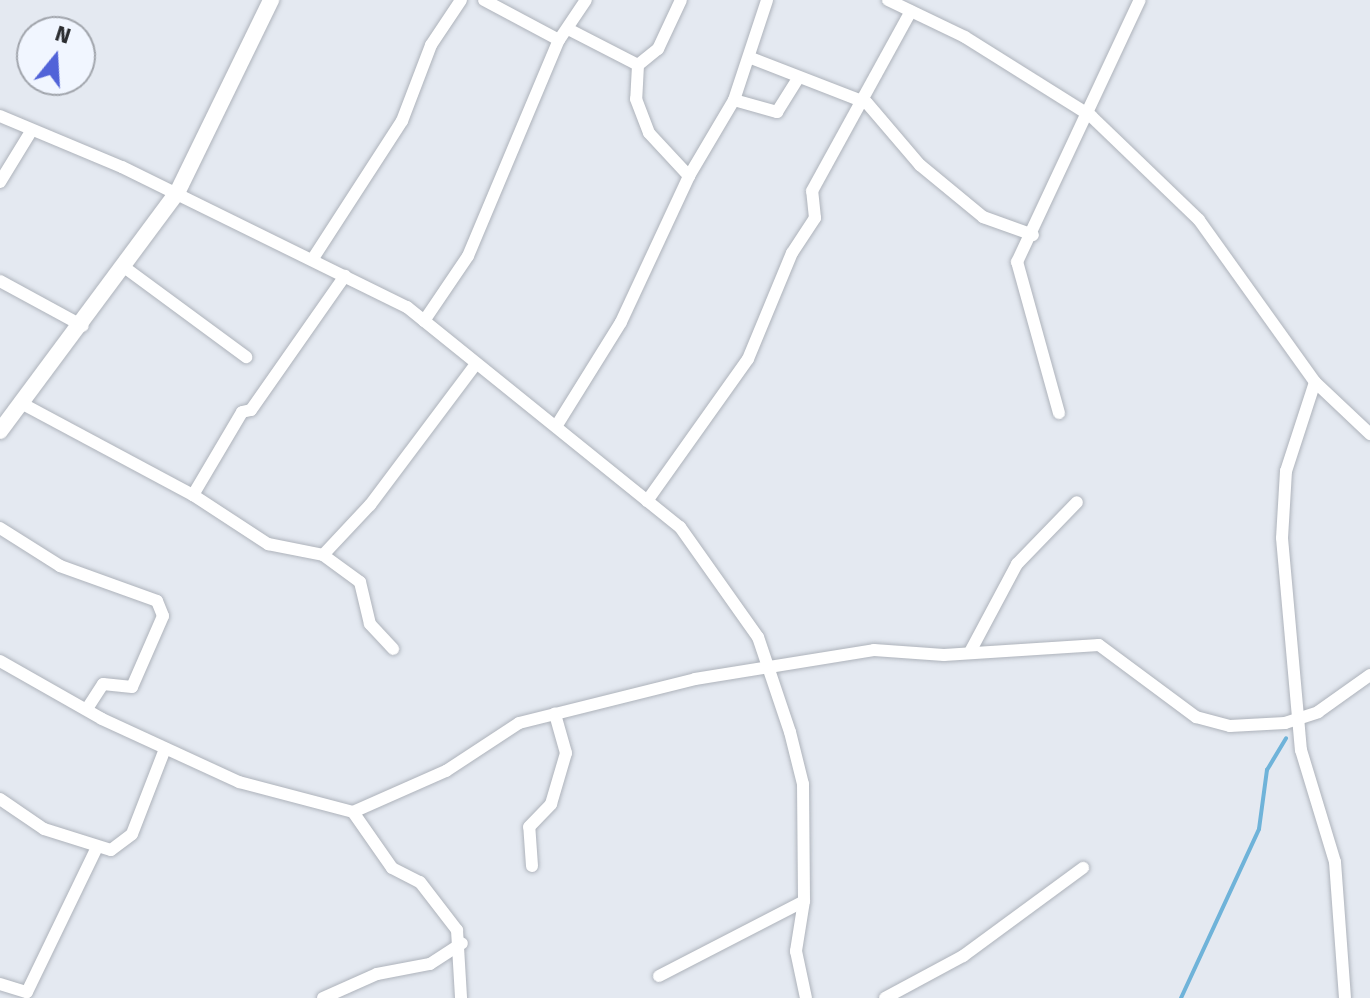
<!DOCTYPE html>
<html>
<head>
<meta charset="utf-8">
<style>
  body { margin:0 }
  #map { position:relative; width:1370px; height:998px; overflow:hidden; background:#e4e9f1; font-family:"Fira Sans",sans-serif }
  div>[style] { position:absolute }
  .stream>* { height:4px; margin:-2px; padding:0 2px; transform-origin:2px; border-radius:2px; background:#6fb3d9 }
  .roads { filter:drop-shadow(0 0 2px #aeb3bb) drop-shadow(0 0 2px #aeb3bb) }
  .street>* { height:12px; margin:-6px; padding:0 6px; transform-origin:6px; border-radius:6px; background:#fff }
  .secondary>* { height:16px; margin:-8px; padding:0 8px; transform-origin:8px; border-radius:8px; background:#fff }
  span { translate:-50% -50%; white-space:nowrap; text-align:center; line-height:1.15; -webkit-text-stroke:6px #f1f6ff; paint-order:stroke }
  .north { position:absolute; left:16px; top:16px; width:80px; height:80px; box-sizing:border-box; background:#f1f6ff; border:2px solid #a1a5ac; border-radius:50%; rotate:18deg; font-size:22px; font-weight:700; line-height:32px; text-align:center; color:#2a2c2f }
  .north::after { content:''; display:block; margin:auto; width:28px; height:36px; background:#5163d8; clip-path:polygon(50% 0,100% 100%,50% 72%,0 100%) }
</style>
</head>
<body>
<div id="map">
  <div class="stream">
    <div style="left:1181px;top:998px;width:186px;rotate:-65.2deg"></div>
    <div style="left:1259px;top:829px;width:60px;rotate:-82.3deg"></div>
    <div style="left:1267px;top:770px;width:37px;rotate:-59deg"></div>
  </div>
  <div class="roads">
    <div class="street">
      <div style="left:484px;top:0;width:85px;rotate:28.1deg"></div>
      <div style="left:888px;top:0;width:85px;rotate:25.7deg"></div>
      <div style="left:965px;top:37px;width:149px;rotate:32.1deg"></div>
      <div style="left:1091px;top:116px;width:150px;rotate:43.9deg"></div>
      <div style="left:1199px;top:220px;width:199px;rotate:54.4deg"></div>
      <div style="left:1315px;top:382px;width:76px;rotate:43.4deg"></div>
      <div style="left:570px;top:30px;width:76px;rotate:27.2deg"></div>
      <div style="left:638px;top:65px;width:26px;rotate:-39deg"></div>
      <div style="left:658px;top:49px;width:54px;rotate:-64.9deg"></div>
      <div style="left:751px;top:58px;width:124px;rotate:21.2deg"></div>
      <div style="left:867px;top:103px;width:82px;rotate:49.5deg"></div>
      <div style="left:920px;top:165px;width:82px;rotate:39.5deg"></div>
      <div style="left:983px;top:217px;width:53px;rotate:19.8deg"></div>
      <div style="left:638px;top:65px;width:34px;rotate:93deg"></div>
      <div style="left:636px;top:99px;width:36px;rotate:69deg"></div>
      <div style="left:649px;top:133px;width:59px;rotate:47.1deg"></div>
      <div style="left:734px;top:100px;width:45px;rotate:15.6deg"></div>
      <div style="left:777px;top:112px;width:40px;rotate:-58deg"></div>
      <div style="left:0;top:116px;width:132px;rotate:22.7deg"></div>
      <div style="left:122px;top:167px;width:318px;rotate:26.2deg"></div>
      <div style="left:407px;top:307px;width:351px;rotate:38.9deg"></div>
      <div style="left:680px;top:527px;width:135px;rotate:54.7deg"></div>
      <div style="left:758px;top:637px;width:100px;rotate:71.4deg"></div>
      <div style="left:790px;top:732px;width:54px;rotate:76deg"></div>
      <div style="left:803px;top:784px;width:117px;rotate:89.5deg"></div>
      <div style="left:804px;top:901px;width:51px;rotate:99.1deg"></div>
      <div style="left:796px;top:951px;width:48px;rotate:78deg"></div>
      <div style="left:0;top:182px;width:57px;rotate:-58.5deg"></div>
      <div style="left:312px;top:260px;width:166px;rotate:-57.1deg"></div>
      <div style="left:402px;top:121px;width:81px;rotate:-69.1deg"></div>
      <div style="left:431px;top:45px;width:54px;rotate:-56.3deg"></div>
      <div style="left:124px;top:267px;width:152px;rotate:36.4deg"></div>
      <div style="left:0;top:281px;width:94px;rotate:28.5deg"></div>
      <div style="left:424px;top:321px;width:78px;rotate:-55.9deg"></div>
      <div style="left:468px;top:256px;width:234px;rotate:-67.2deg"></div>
      <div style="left:559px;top:40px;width:48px;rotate:-56deg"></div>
      <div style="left:1315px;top:382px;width:94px;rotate:108deg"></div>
      <div style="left:1286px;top:471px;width:67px;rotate:93.4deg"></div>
      <div style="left:1282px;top:538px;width:213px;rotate:84.9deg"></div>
      <div style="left:1301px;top:750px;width:117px;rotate:73.1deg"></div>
      <div style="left:1335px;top:862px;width:136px;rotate:85.8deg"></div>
      <div style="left:23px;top:404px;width:193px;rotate:28.2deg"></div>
      <div style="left:193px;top:495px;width:90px;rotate:33.2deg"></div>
      <div style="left:268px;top:544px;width:56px;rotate:11.3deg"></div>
      <div style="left:323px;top:555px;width:69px;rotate:-46.8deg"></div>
      <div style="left:370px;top:505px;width:175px;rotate:-53.1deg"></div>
      <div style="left:1059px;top:413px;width:157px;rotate:-105.5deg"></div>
      <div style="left:1017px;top:262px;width:289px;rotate:-64.9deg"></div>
      <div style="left:557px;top:425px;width:121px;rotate:-58.1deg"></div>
      <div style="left:621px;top:322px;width:161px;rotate:-65deg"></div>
      <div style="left:689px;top:176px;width:88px;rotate:-59.4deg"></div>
      <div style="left:734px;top:100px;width:105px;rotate:-71.7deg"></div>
      <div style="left:193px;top:495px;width:96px;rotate:-59.4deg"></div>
      <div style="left:242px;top:412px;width:9px;rotate:-13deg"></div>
      <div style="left:251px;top:410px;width:164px;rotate:-55deg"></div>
      <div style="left:647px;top:501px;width:174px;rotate:-54.6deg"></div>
      <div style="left:748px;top:359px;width:115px;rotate:-67.5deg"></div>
      <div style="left:792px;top:253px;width:42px;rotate:-56.7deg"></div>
      <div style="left:815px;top:218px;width:27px;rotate:-96deg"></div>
      <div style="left:812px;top:191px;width:205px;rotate:-61.2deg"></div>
      <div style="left:0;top:528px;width:71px;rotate:32.3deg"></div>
      <div style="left:60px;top:566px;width:103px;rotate:19.8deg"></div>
      <div style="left:157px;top:601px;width:16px;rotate:68deg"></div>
      <div style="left:163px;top:616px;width:77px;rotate:113.6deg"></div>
      <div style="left:132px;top:687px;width:29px;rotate:-174deg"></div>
      <div style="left:103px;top:684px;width:30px;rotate:123deg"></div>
      <div style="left:323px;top:555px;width:46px;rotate:36.1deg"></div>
      <div style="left:360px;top:582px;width:43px;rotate:76.6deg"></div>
      <div style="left:370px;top:624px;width:34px;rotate:47deg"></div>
      <div style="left:970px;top:652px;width:100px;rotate:-61.9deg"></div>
      <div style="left:1017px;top:564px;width:86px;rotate:-45.9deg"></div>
      <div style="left:0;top:661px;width:117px;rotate:29.6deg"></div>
      <div style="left:102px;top:719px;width:151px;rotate:24.7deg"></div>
      <div style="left:239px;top:782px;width:118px;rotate:14.7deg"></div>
      <div style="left:353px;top:812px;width:102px;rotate:-23.8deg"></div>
      <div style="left:446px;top:771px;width:87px;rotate:-33.3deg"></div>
      <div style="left:519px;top:723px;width:181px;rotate:-14deg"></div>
      <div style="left:695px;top:679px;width:181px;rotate:-9.2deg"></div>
      <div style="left:874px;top:650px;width:70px;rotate:4.1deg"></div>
      <div style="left:944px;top:655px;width:155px;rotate:-3.7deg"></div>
      <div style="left:1099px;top:645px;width:121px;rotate:36.6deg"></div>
      <div style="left:1196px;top:717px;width:35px;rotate:15deg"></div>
      <div style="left:1230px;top:726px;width:55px;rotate:-3.1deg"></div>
      <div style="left:1285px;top:723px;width:35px;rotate:-18deg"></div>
      <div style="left:1318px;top:712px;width:64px;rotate:-35.4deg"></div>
      <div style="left:0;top:799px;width:53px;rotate:34.3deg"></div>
      <div style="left:44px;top:829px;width:70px;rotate:17.4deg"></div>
      <div style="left:111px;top:850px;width:26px;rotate:-37deg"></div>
      <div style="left:132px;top:834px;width:91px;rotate:-68.8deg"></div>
      <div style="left:353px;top:812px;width:68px;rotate:55.1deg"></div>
      <div style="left:392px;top:868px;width:31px;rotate:27deg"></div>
      <div style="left:420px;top:882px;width:61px;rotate:52.4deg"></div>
      <div style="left:457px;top:930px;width:68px;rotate:86.6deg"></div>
      <div style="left:532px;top:866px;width:39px;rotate:-94deg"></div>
      <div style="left:529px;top:827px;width:32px;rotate:-46deg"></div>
      <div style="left:551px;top:804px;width:53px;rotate:-73.6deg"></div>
      <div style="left:566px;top:753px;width:41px;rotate:-105.8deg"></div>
      <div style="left:659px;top:976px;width:163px;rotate:-27.3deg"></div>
      <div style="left:0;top:984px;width:28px;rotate:17deg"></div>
      <div style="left:27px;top:992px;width:159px;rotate:-64.2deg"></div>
      <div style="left:323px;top:998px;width:59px;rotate:-24deg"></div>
      <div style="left:377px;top:974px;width:54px;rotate:-10.7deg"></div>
      <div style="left:430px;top:964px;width:38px;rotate:-33deg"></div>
      <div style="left:885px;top:998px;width:89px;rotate:-28.3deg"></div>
      <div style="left:963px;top:956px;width:149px;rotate:-36.3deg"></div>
    </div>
    <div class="secondary">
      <div style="left:0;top:431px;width:297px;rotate:-53.4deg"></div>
      <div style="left:177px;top:193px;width:215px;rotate:-64deg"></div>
    </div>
  </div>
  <div class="north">N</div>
</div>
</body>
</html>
